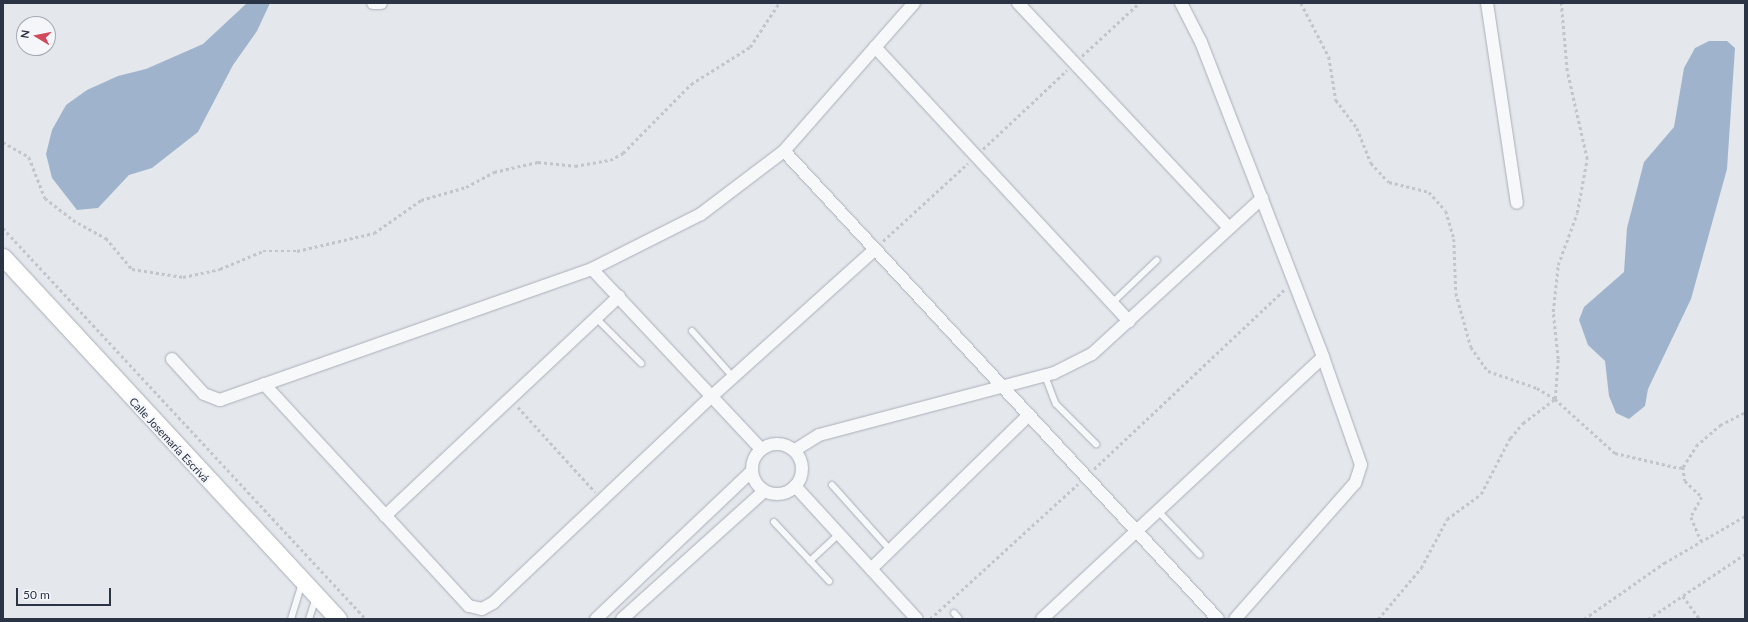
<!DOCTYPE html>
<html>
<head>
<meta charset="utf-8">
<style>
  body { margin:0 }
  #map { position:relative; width:1748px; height:622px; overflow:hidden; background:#e4e7ec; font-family:Lato,sans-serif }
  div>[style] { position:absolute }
  .water>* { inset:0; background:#9fb4cc }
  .path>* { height:2.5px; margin-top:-1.25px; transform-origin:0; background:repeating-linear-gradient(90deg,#c2c5cb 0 3px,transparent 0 6px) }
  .roads { filter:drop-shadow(0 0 1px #a9aeb7) drop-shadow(0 0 1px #a9aeb7) }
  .lane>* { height:6px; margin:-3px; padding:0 3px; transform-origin:3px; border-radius:3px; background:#f7f8fa }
  .street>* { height:12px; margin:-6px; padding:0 6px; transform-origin:6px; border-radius:6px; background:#f7f8fa }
  .street>.ring { margin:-6px; padding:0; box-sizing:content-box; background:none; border:12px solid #f7f8fa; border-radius:50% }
  .secondary>* { height:17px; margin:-8.5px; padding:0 8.5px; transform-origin:8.5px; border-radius:8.5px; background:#fff }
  span { translate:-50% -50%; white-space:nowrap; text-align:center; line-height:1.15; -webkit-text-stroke:4px #f4f6f9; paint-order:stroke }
  .street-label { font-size:11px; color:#2b3445 }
  .frame { position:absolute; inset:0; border:4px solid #2b3445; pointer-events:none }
  .north { position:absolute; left:16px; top:16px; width:40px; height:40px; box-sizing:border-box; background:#f4f6f9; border:1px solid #a4a8b1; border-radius:50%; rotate:280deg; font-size:11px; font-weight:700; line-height:16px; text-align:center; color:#2b3445 }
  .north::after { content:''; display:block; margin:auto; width:14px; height:18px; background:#d1495b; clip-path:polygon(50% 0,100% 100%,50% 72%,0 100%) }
  .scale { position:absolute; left:16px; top:588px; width:95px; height:18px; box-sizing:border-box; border:2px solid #2b3445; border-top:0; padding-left:5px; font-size:12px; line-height:14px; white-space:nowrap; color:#2b3445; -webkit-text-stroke:3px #f4f6f9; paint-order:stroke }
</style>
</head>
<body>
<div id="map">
  <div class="water">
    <div style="clip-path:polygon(247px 3px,270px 3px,257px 31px,233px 65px,198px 132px,152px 168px,129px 175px,98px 208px,77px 210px,52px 178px,46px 154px,52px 130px,66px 105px,87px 90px,118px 76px,146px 69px,203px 44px)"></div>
    <div style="clip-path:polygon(1709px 41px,1727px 41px,1735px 48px,1727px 169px,1691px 299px,1648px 389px,1645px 406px,1629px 419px,1616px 413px,1609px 396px,1605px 361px,1588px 345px,1579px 320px,1584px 307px,1624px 272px,1627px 228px,1644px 162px,1674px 127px,1684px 68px,1695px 48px)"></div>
  </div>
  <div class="path">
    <div style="left:1301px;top:3px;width:61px;rotate:62.6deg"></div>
    <div style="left:1329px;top:57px;width:44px;rotate:80.8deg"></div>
    <div style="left:1336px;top:100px;width:35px;rotate:53deg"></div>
    <div style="left:1357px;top:128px;width:38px;rotate:68deg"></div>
    <div style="left:1371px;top:163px;width:26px;rotate:47deg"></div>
    <div style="left:1389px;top:182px;width:41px;rotate:14deg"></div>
    <div style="left:1429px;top:192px;width:25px;rotate:48deg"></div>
    <div style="left:1446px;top:211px;width:29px;rotate:74deg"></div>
    <div style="left:1454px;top:239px;width:54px;rotate:87.9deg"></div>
    <div style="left:1456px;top:293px;width:56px;rotate:74.5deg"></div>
    <div style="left:1471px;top:347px;width:29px;rotate:55deg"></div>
    <div style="left:1488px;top:371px;width:52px;rotate:19.1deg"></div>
    <div style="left:1537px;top:388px;width:21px;rotate:31deg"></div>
    <div style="left:1555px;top:399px;width:81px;rotate:42deg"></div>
    <div style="left:1615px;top:453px;width:66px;rotate:13.2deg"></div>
    <div style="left:1679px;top:468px;width:4px;rotate:-14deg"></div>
    <div style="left:1683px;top:467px;width:25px;rotate:-58deg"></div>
    <div style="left:1696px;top:446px;width:32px;rotate:-41deg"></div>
    <div style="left:1720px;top:425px;width:28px;rotate:-27deg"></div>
    <div style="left:1082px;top:56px;width:78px;rotate:-42.9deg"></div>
    <div style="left:3px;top:142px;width:30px;rotate:30deg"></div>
    <div style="left:29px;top:157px;width:44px;rotate:68.7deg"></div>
    <div style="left:45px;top:198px;width:36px;rotate:38deg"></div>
    <div style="left:73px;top:220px;width:38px;rotate:29deg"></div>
    <div style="left:106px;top:238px;width:40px;rotate:50deg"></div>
    <div style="left:132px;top:269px;width:52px;rotate:8.9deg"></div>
    <div style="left:183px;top:277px;width:38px;rotate:-12deg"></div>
    <div style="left:220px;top:269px;width:47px;rotate:-22.7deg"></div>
    <div style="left:263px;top:251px;width:34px"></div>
    <div style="left:297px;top:251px;width:79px;rotate:-13.2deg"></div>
    <div style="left:374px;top:233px;width:57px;rotate:-35.1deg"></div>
    <div style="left:421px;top:200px;width:47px;rotate:-16.1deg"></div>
    <div style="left:466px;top:187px;width:32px;rotate:-28deg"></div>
    <div style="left:494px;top:172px;width:45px;rotate:-12.8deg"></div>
    <div style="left:538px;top:162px;width:37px;rotate:6deg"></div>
    <div style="left:575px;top:166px;width:36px;rotate:-10deg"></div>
    <div style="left:610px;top:160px;width:15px;rotate:-28deg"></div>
    <div style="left:623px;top:153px;width:97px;rotate:-45.4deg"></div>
    <div style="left:691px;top:84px;width:70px;rotate:-32.1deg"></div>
    <div style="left:750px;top:47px;width:53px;rotate:-56.6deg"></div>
    <div style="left:983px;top:149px;width:115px;rotate:-43.2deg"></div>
    <div style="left:3px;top:228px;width:534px;rotate:47.13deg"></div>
    <div style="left:883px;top:241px;width:115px;rotate:-42.5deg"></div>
    <div style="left:518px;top:407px;width:115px;rotate:47.8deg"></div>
    <div style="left:1683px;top:467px;width:14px;rotate:82deg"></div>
    <div style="left:1685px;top:481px;width:23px;rotate:43deg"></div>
    <div style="left:1702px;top:497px;width:23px;rotate:119deg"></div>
    <div style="left:1691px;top:517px;width:26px;rotate:67deg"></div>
    <div style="left:1094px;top:469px;width:261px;rotate:-43.3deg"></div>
    <div style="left:1683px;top:596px;width:29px;rotate:54deg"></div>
    <div style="left:930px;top:619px;width:200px;rotate:-42.4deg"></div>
    <div style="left:1378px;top:619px;width:67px;rotate:-49.9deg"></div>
    <div style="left:1421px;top:568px;width:55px;rotate:-62deg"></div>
    <div style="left:1447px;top:519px;width:42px;rotate:-36.3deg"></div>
    <div style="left:1481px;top:494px;width:63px;rotate:-62.6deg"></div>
    <div style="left:1510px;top:438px;width:20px;rotate:-49deg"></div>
    <div style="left:1523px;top:423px;width:40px;rotate:-37deg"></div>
    <div style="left:1555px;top:399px;width:40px;rotate:-85.7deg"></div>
    <div style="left:1558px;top:359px;width:47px;rotate:-96.1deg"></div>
    <div style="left:1553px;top:312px;width:47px;rotate:-83.9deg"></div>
    <div style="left:1558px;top:265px;width:55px;rotate:-69.9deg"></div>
    <div style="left:1577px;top:213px;width:55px;rotate:-79.5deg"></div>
    <div style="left:1587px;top:159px;width:90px;rotate:-102.8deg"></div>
    <div style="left:1567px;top:71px;width:68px;rotate:-95deg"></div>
    <div style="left:1584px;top:619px;width:98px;rotate:-35deg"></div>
    <div style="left:1664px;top:563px;width:94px;rotate:-30.1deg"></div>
    <div style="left:1648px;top:619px;width:117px;rotate:-33.8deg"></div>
  </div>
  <div class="roads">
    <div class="lane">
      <div style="left:1112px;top:303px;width:62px;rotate:-43.7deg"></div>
      <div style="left:596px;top:318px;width:64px;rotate:45deg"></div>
      <div style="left:692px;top:331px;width:62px;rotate:48.3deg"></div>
      <div style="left:1045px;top:376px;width:30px;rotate:69deg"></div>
      <div style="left:1056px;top:404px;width:57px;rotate:45deg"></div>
      <div style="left:832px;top:485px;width:89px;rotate:48.2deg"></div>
      <div style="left:1159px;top:512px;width:59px;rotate:46.4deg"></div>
      <div style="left:774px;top:522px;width:81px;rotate:47deg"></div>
      <div style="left:810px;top:561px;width:40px;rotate:-43deg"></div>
      <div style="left:954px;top:613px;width:8px;rotate:50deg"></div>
      <div style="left:291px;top:619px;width:39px;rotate:-73deg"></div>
      <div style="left:309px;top:619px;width:22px;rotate:-72deg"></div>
    </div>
    <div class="street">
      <div style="left:373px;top:3px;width:8px"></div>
      <div style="left:1018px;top:3px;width:308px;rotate:46.8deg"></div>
      <div style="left:1181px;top:3px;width:44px;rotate:62.9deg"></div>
      <div style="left:1201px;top:42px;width:338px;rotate:68.8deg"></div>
      <div style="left:1323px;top:357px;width:114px;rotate:70.6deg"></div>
      <div style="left:1361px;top:465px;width:19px;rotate:108deg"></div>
      <div style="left:1355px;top:483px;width:181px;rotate:131.4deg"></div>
      <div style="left:1487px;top:3px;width:202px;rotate:81.5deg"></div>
      <div style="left:875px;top:47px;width:374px;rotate:47.2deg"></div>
      <div style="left:784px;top:151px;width:638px;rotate:47.16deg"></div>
      <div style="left:592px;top:269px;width:247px;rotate:46.8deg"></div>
      <div style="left:172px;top:359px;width:47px;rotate:47.6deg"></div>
      <div style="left:204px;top:394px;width:17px;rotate:21deg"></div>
      <div style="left:220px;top:400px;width:394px;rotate:-19.4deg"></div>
      <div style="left:592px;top:269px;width:122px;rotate:-26.8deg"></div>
      <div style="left:701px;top:214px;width:104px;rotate:-37.2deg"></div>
      <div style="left:784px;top:151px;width:197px;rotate:-48.7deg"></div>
      <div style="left:264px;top:384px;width:302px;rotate:47.3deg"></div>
      <div style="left:469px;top:606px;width:13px;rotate:13deg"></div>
      <div style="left:482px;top:609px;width:13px;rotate:-29deg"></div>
      <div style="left:493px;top:603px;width:301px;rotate:-43.4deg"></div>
      <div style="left:712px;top:396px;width:219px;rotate:-42deg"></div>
      <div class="ring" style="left:752px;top:444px;width:38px;height:38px"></div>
      <div style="left:795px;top:450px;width:28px;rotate:-32deg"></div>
      <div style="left:819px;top:435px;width:243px;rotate:-14.8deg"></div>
      <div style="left:1054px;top:373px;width:42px;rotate:-26.6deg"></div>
      <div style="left:1092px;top:354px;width:231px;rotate:-42.5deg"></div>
      <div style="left:795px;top:486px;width:180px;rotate:47.5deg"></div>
      <div style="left:385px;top:516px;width:321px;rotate:-43.2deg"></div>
      <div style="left:871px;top:569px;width:221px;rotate:-44.3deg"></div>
      <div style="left:596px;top:619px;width:215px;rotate:-43.5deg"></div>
      <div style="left:622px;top:619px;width:191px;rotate:-42deg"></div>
      <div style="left:1042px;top:619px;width:384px;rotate:-43deg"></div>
    </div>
    <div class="secondary">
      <div style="left:3px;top:257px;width:493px;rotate:47.2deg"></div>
    </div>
  </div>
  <div class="street-label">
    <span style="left:169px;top:440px;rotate:47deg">Calle Josemaría Escrivá</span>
  </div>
  <div class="frame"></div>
  <div class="north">N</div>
  <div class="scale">50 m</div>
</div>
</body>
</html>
